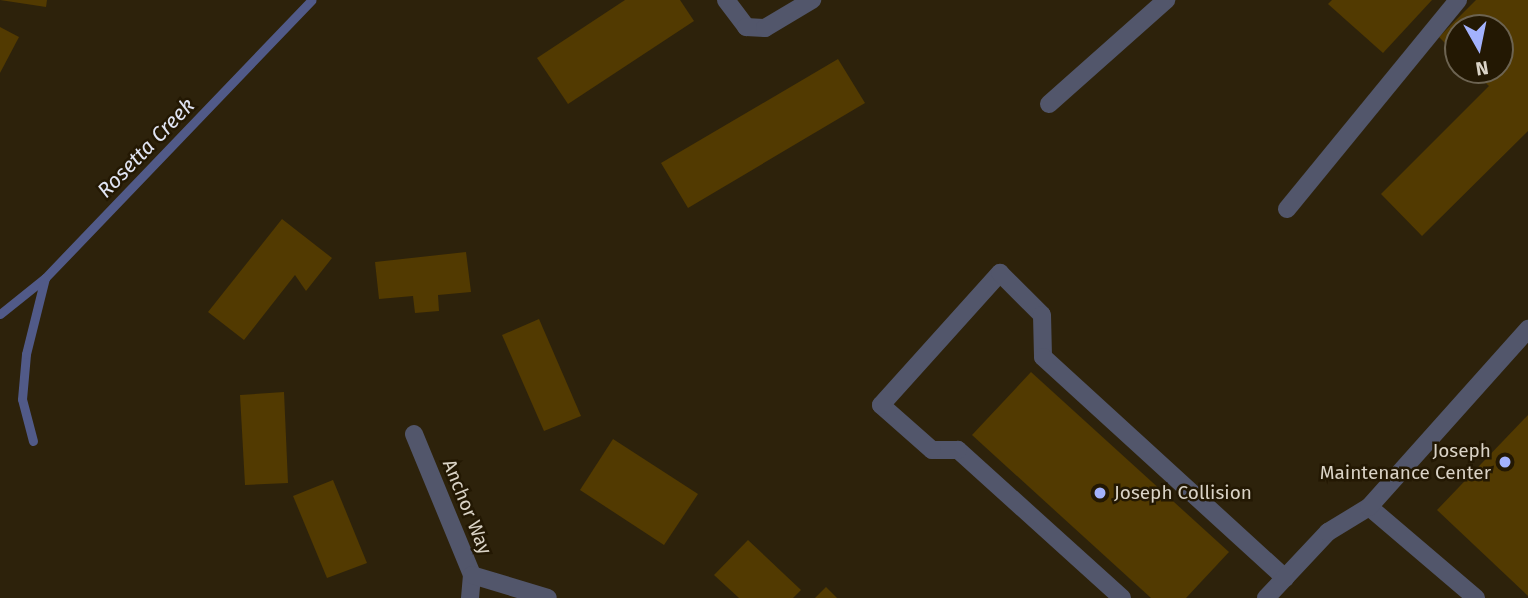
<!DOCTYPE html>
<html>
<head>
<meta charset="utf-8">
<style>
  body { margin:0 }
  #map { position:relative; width:1528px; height:598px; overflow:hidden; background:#2d220b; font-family:"Fira Sans",sans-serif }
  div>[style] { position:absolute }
  .stream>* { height:9px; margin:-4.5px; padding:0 4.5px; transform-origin:4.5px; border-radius:4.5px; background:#515a88 }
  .building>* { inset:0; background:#523a01 }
  .minor>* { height:18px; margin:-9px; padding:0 9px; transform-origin:9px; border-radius:9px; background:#52566b }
  .dots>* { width:19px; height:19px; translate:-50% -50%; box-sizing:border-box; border:4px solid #231803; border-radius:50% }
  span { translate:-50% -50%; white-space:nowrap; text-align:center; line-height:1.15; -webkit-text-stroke:5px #231803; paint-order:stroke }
  .poi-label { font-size:19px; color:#dad3c6 }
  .right { translate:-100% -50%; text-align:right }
  .left { translate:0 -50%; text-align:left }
  .street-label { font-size:19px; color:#dad3c6 }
  .water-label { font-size:21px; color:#e0e4f3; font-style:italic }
  .north { position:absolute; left:1444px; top:14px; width:70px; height:70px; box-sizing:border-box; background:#231803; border:2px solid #6c6351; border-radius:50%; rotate:171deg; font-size:19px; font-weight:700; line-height:28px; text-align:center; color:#dad3c6 }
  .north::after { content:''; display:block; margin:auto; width:24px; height:32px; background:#a3b2fd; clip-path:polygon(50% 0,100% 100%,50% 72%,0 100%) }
</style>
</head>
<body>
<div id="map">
  <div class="stream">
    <div style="left:0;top:314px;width:58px;rotate:-38.7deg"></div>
    <div style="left:45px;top:278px;width:385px;rotate:-46.2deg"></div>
    <div style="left:33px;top:441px;width:43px;rotate:-104.7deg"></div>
    <div style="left:22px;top:399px;width:45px;rotate:-84.9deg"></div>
    <div style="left:26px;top:354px;width:78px;rotate:-76deg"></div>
  </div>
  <div class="building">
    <div style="clip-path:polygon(0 0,47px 0,46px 7px)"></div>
    <div style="clip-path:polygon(625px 0,680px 0,694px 21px,568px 104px,537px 58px)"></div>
    <div style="clip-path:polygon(1332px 0,1432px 0,1383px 53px,1328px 4px)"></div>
    <div style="clip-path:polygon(1476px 0,1528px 0,1528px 131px,1422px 236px,1381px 194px,1489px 86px,1472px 70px,1500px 70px,1500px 28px,1458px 28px,1458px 56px,1439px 37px)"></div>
    <div style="clip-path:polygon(0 27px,19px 37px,0 73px)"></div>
    <div style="clip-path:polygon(838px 59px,865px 103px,688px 208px,661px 163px)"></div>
    <div style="clip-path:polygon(282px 219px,332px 258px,306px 291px,295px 275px,244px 340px,208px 312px)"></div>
    <div style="clip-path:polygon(466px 252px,471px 292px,438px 295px,439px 311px,415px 313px,413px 296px,379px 299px,375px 262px)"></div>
    <div style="clip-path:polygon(539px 319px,581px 416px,544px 431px,502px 335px)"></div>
    <div style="clip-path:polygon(1031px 372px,1229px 552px,1186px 598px,1151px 598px,972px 435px)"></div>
    <div style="clip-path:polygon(284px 392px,288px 483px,245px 485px,240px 395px)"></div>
    <div style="clip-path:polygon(1528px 415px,1528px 596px,1437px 510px)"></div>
    <div style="clip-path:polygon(613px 439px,698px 494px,664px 545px,580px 490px)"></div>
    <div style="clip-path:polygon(333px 480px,367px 563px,327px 578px,293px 496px)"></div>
    <div style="clip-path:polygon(748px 540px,801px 590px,793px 598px,739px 598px,714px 575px)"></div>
    <div style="clip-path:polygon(826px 587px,837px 598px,815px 598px)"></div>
  </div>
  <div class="minor">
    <div style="left:726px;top:0;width:34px;rotate:53deg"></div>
    <div style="left:746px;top:27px;width:19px;rotate:3deg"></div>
    <div style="left:765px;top:28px;width:55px;rotate:-30.8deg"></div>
    <div style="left:1049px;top:104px;width:157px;rotate:-41.6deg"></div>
    <div style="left:1287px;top:209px;width:270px;rotate:-50.7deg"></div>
    <div style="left:414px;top:434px;width:152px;rotate:67.6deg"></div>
    <div style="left:472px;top:575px;width:23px;rotate:95deg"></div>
    <div style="left:472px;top:575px;width:79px;rotate:16.8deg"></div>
    <div style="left:1122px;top:598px;width:221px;rotate:-137.9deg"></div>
    <div style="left:958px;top:450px;width:26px;rotate:180deg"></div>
    <div style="left:932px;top:450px;width:68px;rotate:-138.6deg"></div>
    <div style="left:881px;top:405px;width:178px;rotate:-48deg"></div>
    <div style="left:1000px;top:273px;width:59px;rotate:45deg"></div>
    <div style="left:1042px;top:315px;width:42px;rotate:88.6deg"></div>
    <div style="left:1043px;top:357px;width:328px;rotate:42.4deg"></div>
    <div style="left:1266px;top:598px;width:91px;rotate:-46.8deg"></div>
    <div style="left:1328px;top:532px;width:48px;rotate:-31.4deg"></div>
    <div style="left:1476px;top:598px;width:140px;rotate:-139.6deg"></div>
    <div style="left:1369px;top:507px;width:239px;rotate:-48.2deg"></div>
  </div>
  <div class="dots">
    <div style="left:1505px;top:462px;background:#a3b2fd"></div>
    <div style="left:1100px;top:493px;background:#a3b2fd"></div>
  </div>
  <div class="poi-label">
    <span class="right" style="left:1491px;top:462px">Joseph<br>Maintenance Center</span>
    <span class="left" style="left:1114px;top:493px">Joseph Collision</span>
  </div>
  <div class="street-label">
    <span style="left:467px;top:507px;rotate:68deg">Anchor Way</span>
  </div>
  <div class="water-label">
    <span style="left:146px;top:148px;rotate:-46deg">Rosetta Creek</span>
  </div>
  <div class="north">N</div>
</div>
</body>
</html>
